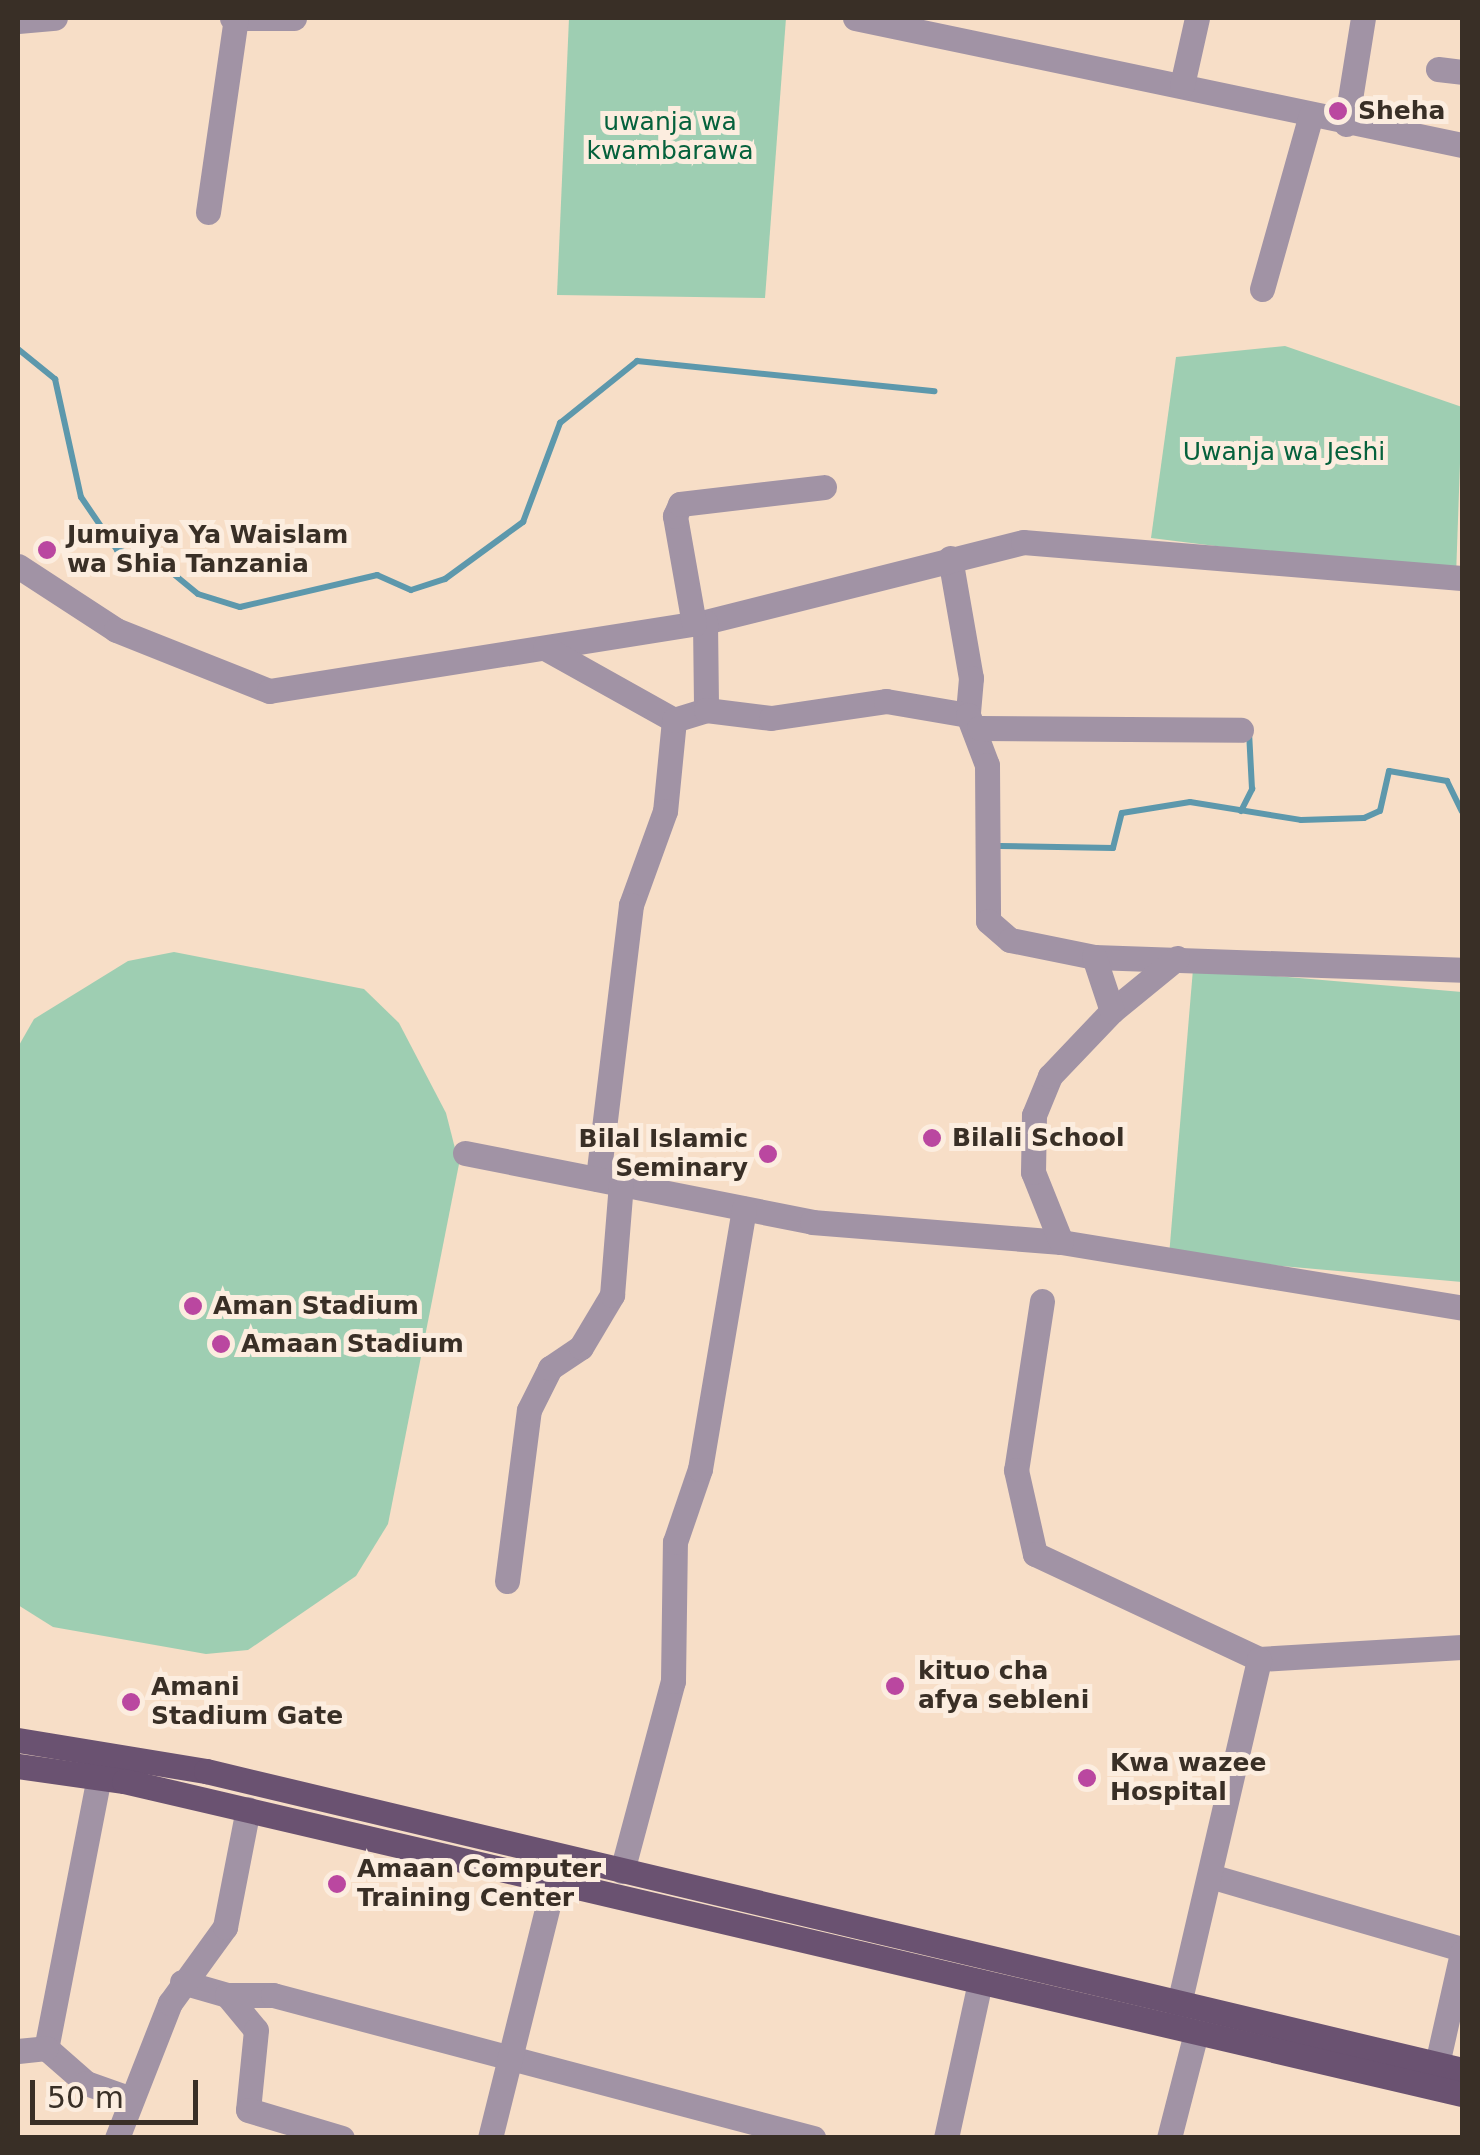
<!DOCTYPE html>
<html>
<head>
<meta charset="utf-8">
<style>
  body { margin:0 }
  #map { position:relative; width:1480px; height:2155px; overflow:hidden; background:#f7dec7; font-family:"DejaVu Sans",sans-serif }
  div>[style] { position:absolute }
  .green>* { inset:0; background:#9eceb2 }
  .stream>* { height:6px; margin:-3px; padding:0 3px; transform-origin:3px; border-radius:3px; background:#5d98ac }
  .minor>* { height:25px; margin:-12.5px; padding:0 12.5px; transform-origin:12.5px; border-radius:12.5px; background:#a193a5 }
  .major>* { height:25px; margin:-12.5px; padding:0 12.5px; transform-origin:12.5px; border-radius:12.5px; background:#6a5271 }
  .dots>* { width:28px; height:28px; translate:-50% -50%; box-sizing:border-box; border:5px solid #fceddf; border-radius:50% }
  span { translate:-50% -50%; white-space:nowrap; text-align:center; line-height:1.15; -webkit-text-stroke:10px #fceddf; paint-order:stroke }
  .poi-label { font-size:25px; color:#392f26; font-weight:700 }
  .left { translate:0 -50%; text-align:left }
  .right { translate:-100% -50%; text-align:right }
  .park-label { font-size:25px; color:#05613c }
  .frame { position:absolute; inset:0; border:20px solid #392f26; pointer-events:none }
  .scale { position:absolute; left:30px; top:2080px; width:168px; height:45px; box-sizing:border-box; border:5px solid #392f26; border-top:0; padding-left:12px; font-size:30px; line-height:35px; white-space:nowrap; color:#392f26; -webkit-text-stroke:8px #fceddf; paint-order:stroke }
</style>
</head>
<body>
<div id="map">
  <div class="green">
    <div style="clip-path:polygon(569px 18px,786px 18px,765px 298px,557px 295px)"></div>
    <div style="clip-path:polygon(1285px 346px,1462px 407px,1456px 576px,1151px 538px,1176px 357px)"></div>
    <div style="clip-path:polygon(174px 952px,364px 989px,399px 1023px,446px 1113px,459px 1164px,388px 1524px,356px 1576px,248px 1650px,206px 1654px,53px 1627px,18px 1605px,18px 1047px,34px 1019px,128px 961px)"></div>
    <div style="clip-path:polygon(1193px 969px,1462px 992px,1462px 1282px,1169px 1256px)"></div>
  </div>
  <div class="stream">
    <div style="left:18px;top:349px;width:48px;rotate:39deg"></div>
    <div style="left:55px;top:379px;width:121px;rotate:77.6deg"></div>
    <div style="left:81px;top:497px;width:64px;rotate:55.8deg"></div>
    <div style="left:117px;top:550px;width:44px;rotate:15.9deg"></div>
    <div style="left:159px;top:562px;width:50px;rotate:39.4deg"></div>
    <div style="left:198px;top:594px;width:44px;rotate:17.2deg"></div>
    <div style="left:240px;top:607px;width:141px;rotate:-13.1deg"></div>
    <div style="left:377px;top:575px;width:37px;rotate:24deg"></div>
    <div style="left:411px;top:590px;width:36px;rotate:-18deg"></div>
    <div style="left:445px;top:579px;width:97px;rotate:-36.2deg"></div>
    <div style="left:523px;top:522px;width:106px;rotate:-69.5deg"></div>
    <div style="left:560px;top:423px;width:99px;rotate:-38.8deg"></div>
    <div style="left:637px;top:361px;width:299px;rotate:5.8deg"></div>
    <div style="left:1241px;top:811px;width:25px;rotate:-63deg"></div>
    <div style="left:1252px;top:789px;width:57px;rotate:-93deg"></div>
    <div style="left:1000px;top:846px;width:113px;rotate:1deg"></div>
    <div style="left:1113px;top:848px;width:36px;rotate:-76deg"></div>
    <div style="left:1122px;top:813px;width:69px;rotate:-9.2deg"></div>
    <div style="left:1190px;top:802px;width:112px;rotate:9.2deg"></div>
    <div style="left:1301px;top:820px;width:63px;rotate:-1.8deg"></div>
    <div style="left:1364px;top:818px;width:17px;rotate:-24deg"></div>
    <div style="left:1380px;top:811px;width:41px;rotate:-77.3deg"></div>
    <div style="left:1389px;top:771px;width:59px;rotate:9.8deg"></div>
    <div style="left:1447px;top:781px;width:34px;rotate:64deg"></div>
  </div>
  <div class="minor">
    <div style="left:232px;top:18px;width:62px"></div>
    <div style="left:855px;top:18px;width:620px;rotate:11.82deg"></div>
    <div style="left:18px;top:21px;width:37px;rotate:-5deg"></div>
    <div style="left:1438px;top:69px;width:24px;rotate:7deg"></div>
    <div style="left:1182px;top:85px;width:69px;rotate:-77.4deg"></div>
    <div style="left:1346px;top:124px;width:107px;rotate:-80.9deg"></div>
    <div style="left:208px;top:212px;width:196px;rotate:-81.8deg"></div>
    <div style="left:1262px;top:289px;width:181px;rotate:-74.3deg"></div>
    <div style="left:950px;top:558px;width:122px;rotate:80.1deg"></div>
    <div style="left:971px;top:678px;width:37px;rotate:95deg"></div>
    <div style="left:18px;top:566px;width:117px;rotate:33.1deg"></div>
    <div style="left:116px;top:630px;width:165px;rotate:21.7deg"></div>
    <div style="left:269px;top:691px;width:441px;rotate:-9deg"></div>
    <div style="left:705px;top:622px;width:328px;rotate:-14.1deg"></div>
    <div style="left:1023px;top:542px;width:440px;rotate:4.7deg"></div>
    <div style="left:705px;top:622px;width:88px;rotate:89.3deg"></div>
    <div style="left:694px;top:624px;width:110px;rotate:-100deg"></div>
    <div style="left:675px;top:516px;width:13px;rotate:-67deg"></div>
    <div style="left:680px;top:504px;width:145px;rotate:-6.7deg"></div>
    <div style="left:545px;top:648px;width:148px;rotate:29.2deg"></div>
    <div style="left:674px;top:720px;width:91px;rotate:95.6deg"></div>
    <div style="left:665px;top:811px;width:100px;rotate:109.9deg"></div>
    <div style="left:631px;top:905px;width:276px;rotate:96.9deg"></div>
    <div style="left:674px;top:720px;width:34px;rotate:-17deg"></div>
    <div style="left:706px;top:710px;width:65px;rotate:7deg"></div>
    <div style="left:771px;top:718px;width:116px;rotate:-8.4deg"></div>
    <div style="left:886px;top:701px;width:83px;rotate:9.7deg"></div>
    <div style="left:968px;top:715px;width:53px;rotate:69.2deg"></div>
    <div style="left:987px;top:765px;width:156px;rotate:89.6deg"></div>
    <div style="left:988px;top:921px;width:29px;rotate:41deg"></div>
    <div style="left:1010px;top:940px;width:86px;rotate:11.4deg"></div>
    <div style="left:1094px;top:957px;width:368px;rotate:2deg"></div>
    <div style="left:979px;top:728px;width:262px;rotate:0.4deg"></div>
    <div style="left:1112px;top:1011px;width:84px;rotate:-39.2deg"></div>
    <div style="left:465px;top:1153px;width:354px;rotate:11.2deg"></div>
    <div style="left:812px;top:1222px;width:250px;rotate:4.6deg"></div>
    <div style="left:1061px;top:1242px;width:406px;rotate:9.3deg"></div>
    <div style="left:1061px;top:1242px;width:75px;rotate:-111.8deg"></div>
    <div style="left:1033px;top:1172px;width:57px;rotate:-89deg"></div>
    <div style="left:1034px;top:1115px;width:42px;rotate:-67.7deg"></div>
    <div style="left:1050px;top:1076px;width:90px;rotate:-46.4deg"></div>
    <div style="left:1112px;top:1011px;width:57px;rotate:-108.4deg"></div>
    <div style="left:1042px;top:1301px;width:171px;rotate:98.7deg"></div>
    <div style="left:1016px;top:1470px;width:86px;rotate:77.3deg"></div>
    <div style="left:1035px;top:1554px;width:247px;rotate:25.1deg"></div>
    <div style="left:1259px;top:1659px;width:203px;rotate:-3.4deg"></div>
    <div style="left:507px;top:1581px;width:172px;rotate:-82.7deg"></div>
    <div style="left:529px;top:1410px;width:47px;rotate:-63.4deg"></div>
    <div style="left:550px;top:1368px;width:37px;rotate:-34deg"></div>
    <div style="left:581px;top:1347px;width:61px;rotate:-59.2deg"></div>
    <div style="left:612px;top:1295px;width:111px;rotate:-85.4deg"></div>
    <div style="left:103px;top:1756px;width:298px;rotate:101deg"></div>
    <div style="left:46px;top:2048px;width:53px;rotate:41.2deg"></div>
    <div style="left:86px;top:2083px;width:48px;rotate:19.6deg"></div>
    <div style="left:622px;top:1871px;width:197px;rotate:-75deg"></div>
    <div style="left:673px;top:1681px;width:139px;rotate:-89.2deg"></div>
    <div style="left:675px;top:1542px;width:77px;rotate:-71.1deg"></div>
    <div style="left:700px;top:1469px;width:264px;rotate:-80.4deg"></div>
    <div style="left:1210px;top:1876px;width:262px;rotate:16.2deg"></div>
    <div style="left:182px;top:1982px;width:47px;rotate:16.1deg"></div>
    <div style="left:227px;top:1995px;width:45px;rotate:50.4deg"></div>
    <div style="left:256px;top:2030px;width:80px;rotate:95.7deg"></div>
    <div style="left:248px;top:2110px;width:98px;rotate:16.6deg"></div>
    <div style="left:227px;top:1995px;width:46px"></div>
    <div style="left:273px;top:1995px;width:559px;rotate:14.83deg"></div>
    <div style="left:1178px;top:2008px;width:358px;rotate:-76.9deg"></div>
    <div style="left:18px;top:2051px;width:28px;rotate:-6deg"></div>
    <div style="left:1437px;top:2064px;width:114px;rotate:-77.3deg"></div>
    <div style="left:117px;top:2138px;width:145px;rotate:-68.6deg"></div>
    <div style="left:170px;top:2003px;width:94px;rotate:-54.1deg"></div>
    <div style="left:225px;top:1927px;width:120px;rotate:-79deg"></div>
    <div style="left:490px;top:2138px;width:265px;rotate:-76deg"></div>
    <div style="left:946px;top:2138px;width:160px;rotate:-77.7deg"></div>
    <div style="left:1169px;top:2138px;width:108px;rotate:-75.6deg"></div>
  </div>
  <div class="major">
    <div style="left:18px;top:1740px;width:191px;rotate:9.4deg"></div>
    <div style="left:206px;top:1771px;width:1291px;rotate:13.39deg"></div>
    <div style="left:18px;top:1766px;width:107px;rotate:8.1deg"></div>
    <div style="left:124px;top:1781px;width:1374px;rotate:13.17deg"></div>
  </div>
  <div class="dots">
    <div style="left:1338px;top:111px;background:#ba47a0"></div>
    <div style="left:47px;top:550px;background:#ba47a0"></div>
    <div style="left:932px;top:1138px;background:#ba47a0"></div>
    <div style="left:768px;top:1154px;background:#ba47a0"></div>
    <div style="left:193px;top:1306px;background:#ba47a0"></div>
    <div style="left:221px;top:1344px;background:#ba47a0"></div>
    <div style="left:895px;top:1686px;background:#ba47a0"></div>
    <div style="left:131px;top:1702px;background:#ba47a0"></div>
    <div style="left:1087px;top:1778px;background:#ba47a0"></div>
    <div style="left:337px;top:1884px;background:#ba47a0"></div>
  </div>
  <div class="poi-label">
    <span class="left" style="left:1358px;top:111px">Sheha</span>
    <span class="left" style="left:67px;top:550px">Jumuiya Ya Waislam<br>wa Shia Tanzania</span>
    <span class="left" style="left:952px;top:1138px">Bilali School</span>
    <span class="right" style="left:748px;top:1154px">Bilal Islamic<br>Seminary</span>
    <span class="left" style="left:213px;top:1306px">Aman Stadium</span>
    <span class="left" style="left:241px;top:1344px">Amaan Stadium</span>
    <span class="left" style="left:918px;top:1686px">kituo cha<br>afya sebleni</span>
    <span class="left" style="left:151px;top:1702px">Amani<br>Stadium Gate</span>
    <span class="left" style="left:1110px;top:1778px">Kwa wazee<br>Hospital</span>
    <span class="left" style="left:357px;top:1884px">Amaan Computer<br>Training Center</span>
  </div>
  <div class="park-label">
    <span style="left:670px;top:137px">uwanja wa<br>kwambarawa</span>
    <span style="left:1284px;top:452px">Uwanja wa Jeshi</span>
  </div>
  <div class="frame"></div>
  <div class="scale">50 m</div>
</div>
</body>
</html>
